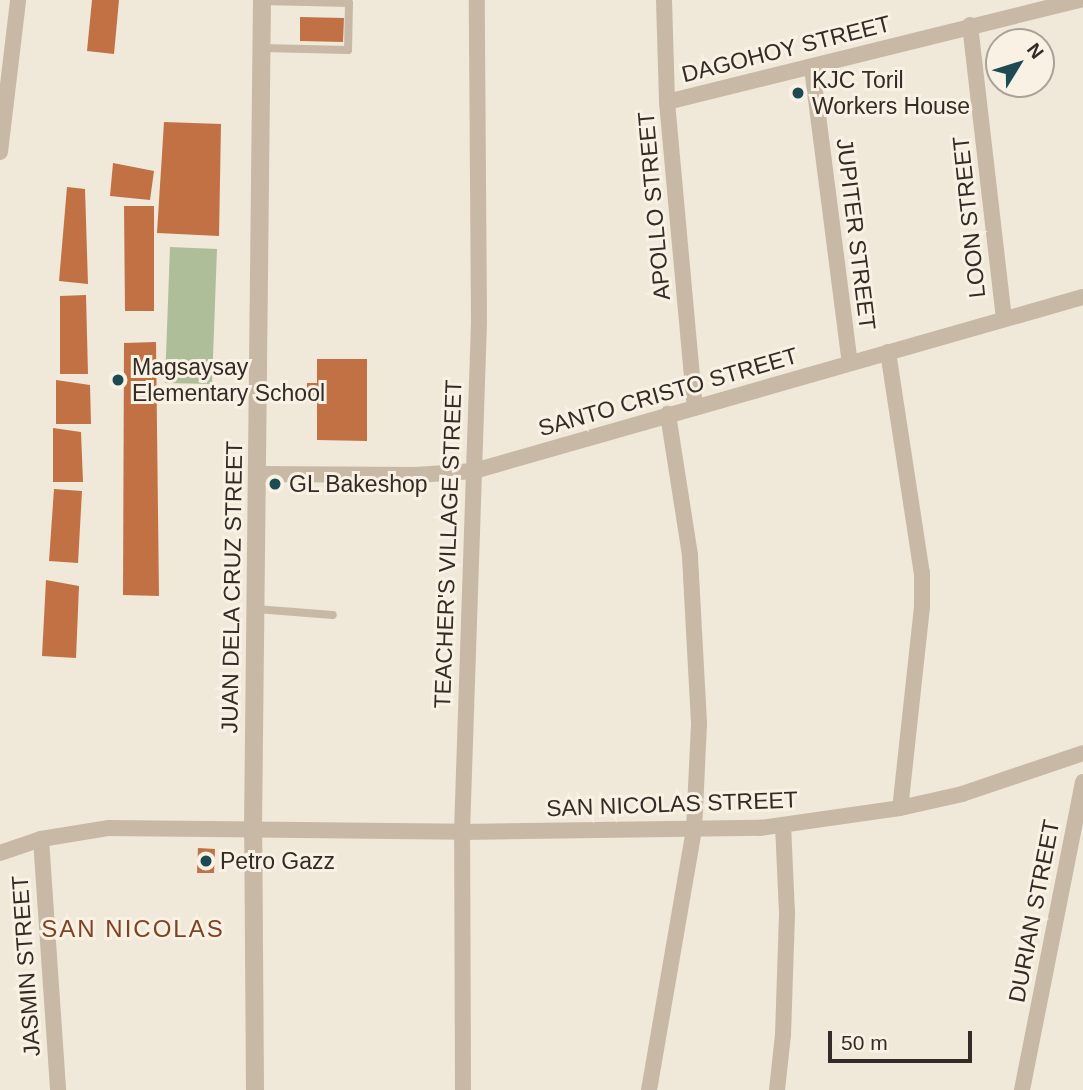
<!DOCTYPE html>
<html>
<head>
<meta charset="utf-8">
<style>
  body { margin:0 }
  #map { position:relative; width:1083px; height:1090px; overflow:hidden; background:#f0e8d8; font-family:Arial,sans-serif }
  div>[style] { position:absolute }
  .green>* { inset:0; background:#aebe99 }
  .building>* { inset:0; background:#c27144 }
  .service>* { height:8px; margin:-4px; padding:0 4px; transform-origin:4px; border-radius:4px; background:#c7b9a5 }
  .minor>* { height:16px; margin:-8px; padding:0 8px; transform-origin:8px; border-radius:8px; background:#c7b9a5 }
  .tertiary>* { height:18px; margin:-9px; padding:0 9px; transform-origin:9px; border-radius:9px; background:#c7b9a5 }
  .dots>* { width:19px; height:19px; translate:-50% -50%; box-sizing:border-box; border:4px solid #f8f1e4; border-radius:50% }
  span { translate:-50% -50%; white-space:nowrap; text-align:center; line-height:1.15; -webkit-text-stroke:6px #f8f1e4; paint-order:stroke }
  .street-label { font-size:23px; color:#332c26 }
  .poi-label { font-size:23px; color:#332c26 }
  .left { translate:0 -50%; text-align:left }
  .neighbourhood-label { font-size:24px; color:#804322; letter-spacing:2px }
  .north { position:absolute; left:985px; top:28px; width:70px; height:70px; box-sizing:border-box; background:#f8f1e4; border:2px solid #a9a298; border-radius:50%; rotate:52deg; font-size:19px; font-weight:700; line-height:28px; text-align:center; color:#332c26 }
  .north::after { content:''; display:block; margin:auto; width:24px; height:32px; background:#1d4a53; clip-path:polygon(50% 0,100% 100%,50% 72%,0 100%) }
  .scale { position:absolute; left:828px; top:1031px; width:144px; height:32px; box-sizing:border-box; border:4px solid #332c26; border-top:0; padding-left:9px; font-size:21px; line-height:24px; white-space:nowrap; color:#332c26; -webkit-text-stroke:5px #f8f1e4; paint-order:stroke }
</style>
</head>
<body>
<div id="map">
  <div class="green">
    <div style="clip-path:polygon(170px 247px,217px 249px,212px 384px,165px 383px)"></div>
  </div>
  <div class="building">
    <div style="clip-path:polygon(92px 0,119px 0,114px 54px,87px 51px)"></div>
    <div style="clip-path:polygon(300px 17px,344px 18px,343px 42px,300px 41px)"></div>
    <div style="clip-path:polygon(164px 122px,221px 124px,219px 236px,157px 233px)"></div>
    <div style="clip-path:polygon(113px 163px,154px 171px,150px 200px,110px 196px)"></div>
    <div style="clip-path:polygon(67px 187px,85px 189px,88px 284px,59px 281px)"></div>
    <div style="clip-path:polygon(124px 206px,154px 206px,154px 311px,125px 311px)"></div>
    <div style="clip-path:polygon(86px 295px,88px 374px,60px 374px,60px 296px)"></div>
    <div style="clip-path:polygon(156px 342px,159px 596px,123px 595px,124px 343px)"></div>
    <div style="clip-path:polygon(317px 359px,367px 359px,367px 441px,317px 440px,317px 398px,307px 397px,307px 383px,317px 383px)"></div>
    <div style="clip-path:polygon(56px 380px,90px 385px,91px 424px,56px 424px)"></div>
    <div style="clip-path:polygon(53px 428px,81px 432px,83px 482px,53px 482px)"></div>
    <div style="clip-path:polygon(54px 489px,82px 491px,78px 563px,49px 561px)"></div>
    <div style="clip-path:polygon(46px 580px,79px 586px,76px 658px,42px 656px)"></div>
    <div style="clip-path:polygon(198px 848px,215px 849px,214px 873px,197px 873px)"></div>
  </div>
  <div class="service">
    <div style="left:262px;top:48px;width:86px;rotate:1.3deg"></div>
    <div style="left:348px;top:50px;width:47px;rotate:-88.8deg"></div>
    <div style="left:349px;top:3px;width:87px;rotate:-178.7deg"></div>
    <div style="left:256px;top:609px;width:77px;rotate:4.5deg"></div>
  </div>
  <div class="minor">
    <div style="left:664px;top:0;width:102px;rotate:88.3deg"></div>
    <div style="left:667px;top:102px;width:307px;rotate:84.8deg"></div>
    <div style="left:970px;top:25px;width:296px;rotate:83.4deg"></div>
    <div style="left:812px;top:68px;width:297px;rotate:82.7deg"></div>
    <div style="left:667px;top:102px;width:425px;rotate:-13.9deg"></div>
    <div style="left:0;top:152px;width:153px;rotate:-83.2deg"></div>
    <div style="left:888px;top:352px;width:224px;rotate:81.3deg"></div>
    <div style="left:922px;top:573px;width:34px;rotate:90deg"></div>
    <div style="left:922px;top:607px;width:202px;rotate:96.2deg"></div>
    <div style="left:258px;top:474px;width:158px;rotate:0.4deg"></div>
    <div style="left:416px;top:475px;width:58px;rotate:-3.9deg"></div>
    <div style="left:474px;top:471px;width:633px;rotate:-15.95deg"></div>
    <div style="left:41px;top:839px;width:252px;rotate:86.1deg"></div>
    <div style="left:0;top:853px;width:43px;rotate:-18.9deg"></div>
    <div style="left:41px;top:839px;width:69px;rotate:-9.2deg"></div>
    <div style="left:109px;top:828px;width:353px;rotate:0.6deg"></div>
    <div style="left:462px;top:832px;width:298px;rotate:-0.8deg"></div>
    <div style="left:760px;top:828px;width:141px;rotate:-8.1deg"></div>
    <div style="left:900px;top:808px;width:64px;rotate:-12.7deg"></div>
    <div style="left:962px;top:794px;width:128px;rotate:-18.7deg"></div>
    <div style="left:463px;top:1090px;width:258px;rotate:-90.2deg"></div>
    <div style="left:462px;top:832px;width:509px;rotate:-88.09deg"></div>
    <div style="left:479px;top:323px;width:323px;rotate:-90.4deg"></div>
    <div style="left:649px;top:1090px;width:264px;rotate:-80.2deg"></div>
    <div style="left:694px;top:830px;width:107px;rotate:-87.3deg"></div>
    <div style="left:699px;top:723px;width:168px;rotate:-93.1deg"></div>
    <div style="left:690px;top:555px;width:143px;rotate:-98.9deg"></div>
    <div style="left:777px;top:1090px;width:55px;rotate:-83.8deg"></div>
    <div style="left:783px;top:1035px;width:122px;rotate:-88.1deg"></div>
    <div style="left:787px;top:913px;width:87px;rotate:-92.6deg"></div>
    <div style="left:1022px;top:1090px;width:314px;rotate:-78.8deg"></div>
  </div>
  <div class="tertiary">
    <div style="left:255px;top:1090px;width:261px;rotate:-90.4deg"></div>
    <div style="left:253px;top:829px;width:829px;rotate:-89.38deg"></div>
  </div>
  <div class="dots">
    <div style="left:798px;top:93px;background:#1d4a53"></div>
    <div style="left:118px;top:380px;background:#1d4a53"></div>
    <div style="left:275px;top:484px;background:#1d4a53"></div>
    <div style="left:206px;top:861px;background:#1d4a53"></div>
  </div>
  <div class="street-label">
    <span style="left:786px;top:49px;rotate:-14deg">DAGOHOY STREET</span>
    <span style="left:654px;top:206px;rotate:-95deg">APOLLO STREET</span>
    <span style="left:969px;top:217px;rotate:-96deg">LOON STREET</span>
    <span style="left:856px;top:234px;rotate:83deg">JUPITER STREET</span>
    <span style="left:668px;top:392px;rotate:-16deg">SANTO CRISTO STREET</span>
    <span style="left:448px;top:544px;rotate:-88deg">TEACHER'S VILLAGE STREET</span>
    <span style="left:232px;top:587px;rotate:-89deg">JUAN DELA CRUZ STREET</span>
    <span style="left:672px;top:804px;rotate:-2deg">SAN NICOLAS STREET</span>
    <span style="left:1034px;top:911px;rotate:-79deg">DURIAN STREET</span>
    <span style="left:26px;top:966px;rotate:-94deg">JASMIN STREET</span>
  </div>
  <div class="poi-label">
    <span class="left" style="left:812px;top:93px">KJC Toril<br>Workers House</span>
    <span class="left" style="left:132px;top:380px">Magsaysay<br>Elementary School</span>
    <span class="left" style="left:289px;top:484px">GL Bakeshop</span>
    <span class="left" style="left:220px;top:861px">Petro Gazz</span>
  </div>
  <div class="neighbourhood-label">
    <span style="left:133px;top:929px">SAN NICOLAS</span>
  </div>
  <div class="north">N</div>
  <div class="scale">50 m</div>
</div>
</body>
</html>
